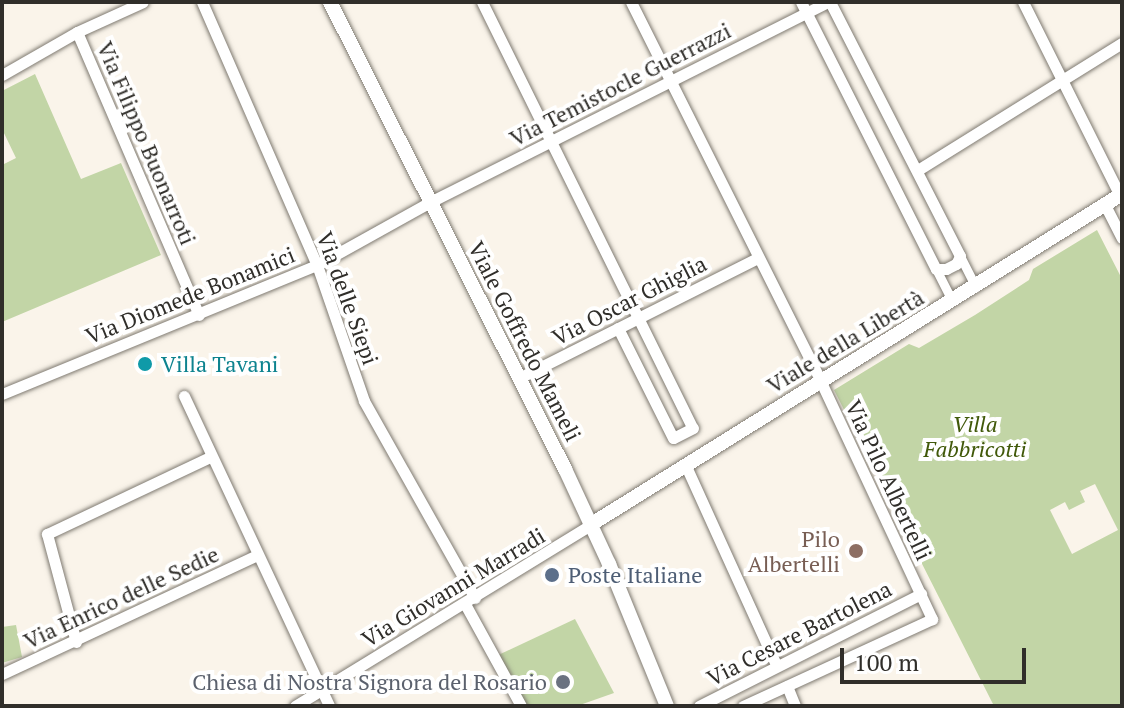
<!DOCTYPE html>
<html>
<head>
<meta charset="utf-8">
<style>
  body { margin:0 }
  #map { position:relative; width:1124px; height:708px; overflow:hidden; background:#faf4ea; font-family:"PT Serif",serif }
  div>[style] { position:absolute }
  .green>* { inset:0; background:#c2d5a6 }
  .roads { filter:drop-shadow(0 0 2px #7f7a71) drop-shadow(0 0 2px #7f7a71) }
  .pedestrian>* { height:9px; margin:-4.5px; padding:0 4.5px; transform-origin:4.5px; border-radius:4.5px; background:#fff }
  .minor>* { height:11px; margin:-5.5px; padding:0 5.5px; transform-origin:5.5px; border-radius:5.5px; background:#fff }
  .tertiary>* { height:14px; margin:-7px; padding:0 7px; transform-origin:7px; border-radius:7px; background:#fff }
  .dots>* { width:22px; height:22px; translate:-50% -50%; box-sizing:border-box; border:4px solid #fff; border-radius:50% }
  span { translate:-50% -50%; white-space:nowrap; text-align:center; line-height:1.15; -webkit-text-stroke:8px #fff; paint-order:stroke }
  .street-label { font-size:22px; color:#302e2a }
  .culture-label { font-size:22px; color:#0d838f }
  .left { translate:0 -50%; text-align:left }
  .park-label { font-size:22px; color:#41590a; font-style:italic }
  .education-label { font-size:22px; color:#785e54 }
  .right { translate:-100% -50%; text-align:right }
  .service-label { font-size:22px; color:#4e5e75 }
  .worship-label { font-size:22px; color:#5b616d }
  .frame { position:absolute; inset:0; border:4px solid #302e2a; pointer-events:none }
  .scale { position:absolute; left:840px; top:648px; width:186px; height:36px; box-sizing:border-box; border:4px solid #302e2a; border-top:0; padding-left:10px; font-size:24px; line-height:28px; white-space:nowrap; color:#302e2a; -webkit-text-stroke:6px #fff; paint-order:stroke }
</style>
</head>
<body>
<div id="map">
  <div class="green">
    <div style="clip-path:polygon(35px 74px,81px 179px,121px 163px,161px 255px,2px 322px,2px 165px,16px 158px,2px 129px,2px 91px)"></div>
    <div style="clip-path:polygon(evenodd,1097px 230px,1122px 279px,1122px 706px,994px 706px,834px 390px,909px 344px,919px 348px,975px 315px,1029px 280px,1033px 269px,1097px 230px,1095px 484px,1118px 530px,1072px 554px,1050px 510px,1065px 502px,1069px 510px,1085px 502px,1080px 491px,1095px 484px)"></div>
    <div style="clip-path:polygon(575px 619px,614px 693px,577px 706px,521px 706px,494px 657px)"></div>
    <div style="clip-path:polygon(16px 625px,22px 657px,2px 663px,2px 627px)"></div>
  </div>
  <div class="roads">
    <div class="pedestrian">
      <div style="left:960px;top:256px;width:35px;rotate:63deg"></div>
      <div style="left:936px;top:269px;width:28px;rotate:63deg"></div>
    </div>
    <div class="minor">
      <div style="left:202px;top:2px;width:287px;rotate:66.4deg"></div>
      <div style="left:317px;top:265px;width:144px;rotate:70.9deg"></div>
      <div style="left:364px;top:401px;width:226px;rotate:60.6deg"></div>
      <div style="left:482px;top:2px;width:475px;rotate:63.7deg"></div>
      <div style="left:693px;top:428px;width:22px;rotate:153deg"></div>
      <div style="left:673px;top:438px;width:123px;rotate:-116.6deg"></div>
      <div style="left:631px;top:2px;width:425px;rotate:63.4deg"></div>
      <div style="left:821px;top:382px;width:262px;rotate:64.9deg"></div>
      <div style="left:932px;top:619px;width:208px;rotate:155.3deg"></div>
      <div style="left:801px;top:2px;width:299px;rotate:63.2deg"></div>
      <div style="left:936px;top:269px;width:10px"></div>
      <div style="left:946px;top:269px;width:11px;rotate:-27deg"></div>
      <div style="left:956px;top:264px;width:9px;rotate:-63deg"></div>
      <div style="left:960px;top:256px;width:285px;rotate:-117.1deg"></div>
      <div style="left:1023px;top:2px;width:217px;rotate:63.4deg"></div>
      <div style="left:77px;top:32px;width:308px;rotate:66.7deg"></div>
      <div style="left:2px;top:75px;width:86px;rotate:-29.8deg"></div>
      <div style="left:77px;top:32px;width:72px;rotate:-24.4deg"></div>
      <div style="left:921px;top:168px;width:237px;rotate:-31.9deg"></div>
      <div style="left:1105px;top:205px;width:37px;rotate:63deg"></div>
      <div style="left:519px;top:378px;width:267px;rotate:-26.7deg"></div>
      <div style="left:2px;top:394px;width:340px;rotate:-22.3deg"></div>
      <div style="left:317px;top:265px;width:134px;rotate:-29.1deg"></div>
      <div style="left:434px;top:200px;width:440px;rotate:-26.7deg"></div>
      <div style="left:184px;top:396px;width:342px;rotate:64.9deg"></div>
      <div style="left:685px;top:464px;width:221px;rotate:65.6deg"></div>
      <div style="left:465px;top:604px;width:116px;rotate:61.2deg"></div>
      <div style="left:76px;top:642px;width:112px;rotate:-105deg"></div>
      <div style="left:47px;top:534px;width:180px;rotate:-25.3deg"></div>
      <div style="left:2px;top:674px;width:281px;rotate:-25deg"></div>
      <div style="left:787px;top:686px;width:22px;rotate:68deg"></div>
      <div style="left:295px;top:706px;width:346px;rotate:-31.5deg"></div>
      <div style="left:699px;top:706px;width:249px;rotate:-26.8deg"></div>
    </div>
    <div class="tertiary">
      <div style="left:330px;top:2px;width:523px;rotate:63.29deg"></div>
      <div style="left:565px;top:469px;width:105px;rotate:65.1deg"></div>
      <div style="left:609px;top:564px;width:153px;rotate:67.8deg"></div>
      <div style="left:590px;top:525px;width:627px;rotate:-31.89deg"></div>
    </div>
  </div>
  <div class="dots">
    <div style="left:145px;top:364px;background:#0f9aa8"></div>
    <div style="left:856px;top:551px;background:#8d6e63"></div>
    <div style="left:552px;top:575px;background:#5c6f8a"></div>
    <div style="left:563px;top:682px;background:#6b7280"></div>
  </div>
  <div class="street-label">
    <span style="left:620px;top:84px;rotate:-27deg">Via Temistocle Guerrazzi</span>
    <span style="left:147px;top:143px;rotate:67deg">Via Filippo Buonarroti</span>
    <span style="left:190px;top:295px;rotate:-22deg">Via Diomede Bonamici</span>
    <span style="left:348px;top:298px;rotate:70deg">Via delle Siepi</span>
    <span style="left:629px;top:300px;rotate:-27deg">Via Oscar Ghiglia</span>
    <span style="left:525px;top:341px;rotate:63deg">Viale Goffredo Mameli</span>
    <span style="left:845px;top:341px;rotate:-31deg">Viale della Libertà</span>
    <span style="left:889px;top:480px;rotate:65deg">Via Pilo Albertelli</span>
    <span style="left:453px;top:587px;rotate:-31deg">Via Giovanni Marradi</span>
    <span style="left:121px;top:597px;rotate:-25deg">Via Enrico delle Sedie</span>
    <span style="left:799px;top:633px;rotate:-27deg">Via Cesare Bartolena</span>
  </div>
  <div class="culture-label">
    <span class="left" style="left:161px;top:364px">Villa Tavani</span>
  </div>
  <div class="park-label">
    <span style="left:975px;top:436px">Villa<br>Fabbricotti</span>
  </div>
  <div class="education-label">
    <span class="right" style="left:840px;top:551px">Pilo<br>Albertelli</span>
  </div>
  <div class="service-label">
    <span class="left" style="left:568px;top:575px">Poste Italiane</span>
  </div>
  <div class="worship-label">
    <span class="right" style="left:547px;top:682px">Chiesa di Nostra Signora del Rosario</span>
  </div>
  <div class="frame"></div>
  <div class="scale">100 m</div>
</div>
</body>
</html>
